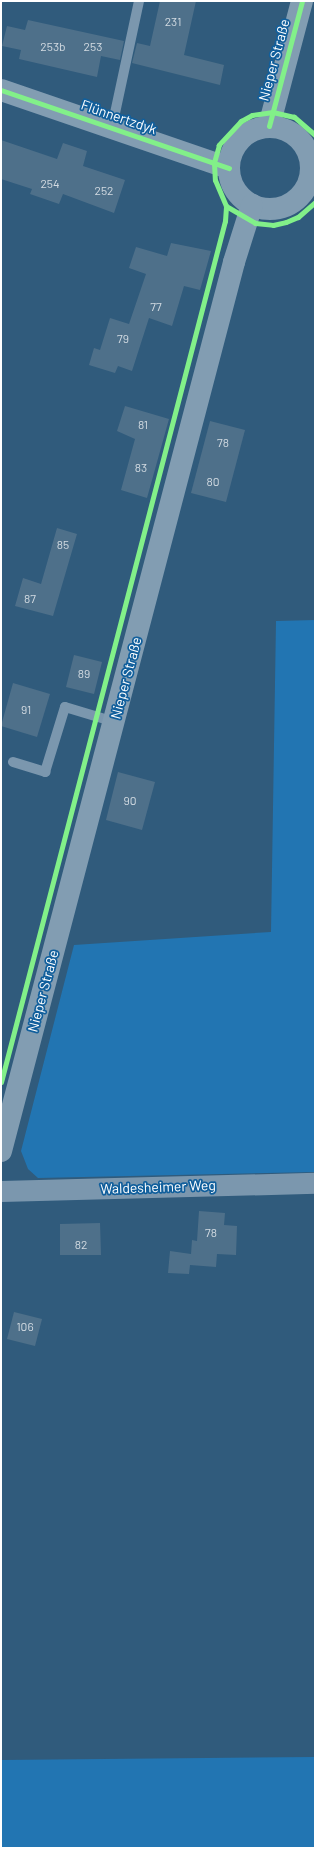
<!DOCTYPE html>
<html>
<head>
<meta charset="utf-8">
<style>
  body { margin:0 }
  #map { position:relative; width:316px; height:1849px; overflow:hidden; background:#305b7c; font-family:Barlow,sans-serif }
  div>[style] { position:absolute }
  .green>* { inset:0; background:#2275b2 }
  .building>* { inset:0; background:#4e708a }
  .lane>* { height:10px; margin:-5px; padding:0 5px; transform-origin:5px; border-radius:5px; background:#7b97ae }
  .street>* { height:21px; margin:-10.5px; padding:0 10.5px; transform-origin:10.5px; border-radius:10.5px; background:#7b97ae }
  .secondary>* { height:22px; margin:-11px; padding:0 11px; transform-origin:11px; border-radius:11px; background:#829db2 }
  .secondary>.ring { margin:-11px; padding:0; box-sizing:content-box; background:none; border:22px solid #829db2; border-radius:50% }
  .cycleway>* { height:5px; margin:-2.5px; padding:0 2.5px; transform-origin:2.5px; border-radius:2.5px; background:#82f089 }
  span { translate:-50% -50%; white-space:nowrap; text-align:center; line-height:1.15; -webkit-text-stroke:3.5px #115f9c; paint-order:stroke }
  .number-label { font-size:12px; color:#d3dbe2 }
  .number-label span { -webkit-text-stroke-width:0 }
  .street-label { font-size:14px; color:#fff }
  .frame { position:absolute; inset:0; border:2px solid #fff; pointer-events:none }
</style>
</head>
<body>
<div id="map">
  <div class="green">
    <div style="clip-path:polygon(315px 620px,315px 1172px,38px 1178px,28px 1169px,21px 1151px,74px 945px,271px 932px,276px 621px)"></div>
    <div style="clip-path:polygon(315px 1757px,315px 1848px,1px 1848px,1px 1760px)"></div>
  </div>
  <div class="building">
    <div style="clip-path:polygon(160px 1px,196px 1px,184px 55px,224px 65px,220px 85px,132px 63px,137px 43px,150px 46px)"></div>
    <div style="clip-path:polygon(28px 20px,124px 41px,120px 60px,101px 56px,97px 77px,19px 59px,21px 50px,2px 46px,7px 26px,25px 30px)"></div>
    <div style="clip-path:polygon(1px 140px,57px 159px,63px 143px,87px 151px,83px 166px,125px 180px,114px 213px,63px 194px,59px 204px,30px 194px,32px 189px,1px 179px)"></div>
    <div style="clip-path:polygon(171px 243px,211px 251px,200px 290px,184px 286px,172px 326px,149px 318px,132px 371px,118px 366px,115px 373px,89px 365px,94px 348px,100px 350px,110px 318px,129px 324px,146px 274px,129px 268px,136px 247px,167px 256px)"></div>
    <div style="clip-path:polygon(125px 406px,169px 419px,147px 498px,121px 490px,135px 439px,117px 431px)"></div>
    <div style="clip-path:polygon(210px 421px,245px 430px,226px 502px,191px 493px)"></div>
    <div style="clip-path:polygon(57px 528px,77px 534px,53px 616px,15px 606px,23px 578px,41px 584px)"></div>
    <div style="clip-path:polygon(74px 655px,102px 662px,94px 694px,66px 687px)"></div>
    <div style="clip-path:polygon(13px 683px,50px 694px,37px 737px,1px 726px)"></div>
    <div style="clip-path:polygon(118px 772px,155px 782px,142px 830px,106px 820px)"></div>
    <div style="clip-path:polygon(199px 1211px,225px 1213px,224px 1225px,237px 1226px,236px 1255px,217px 1254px,216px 1267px,190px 1265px,189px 1274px,168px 1273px,170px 1251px,191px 1254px,192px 1240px,197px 1241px)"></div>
    <div style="clip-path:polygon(100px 1223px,101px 1255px,60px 1255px,60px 1224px)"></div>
    <div style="clip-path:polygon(14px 1312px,42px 1319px,35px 1346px,7px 1339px)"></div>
  </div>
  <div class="lane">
    <div style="left:112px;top:127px;width:129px;rotate:-77.9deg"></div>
    <div style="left:13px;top:762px;width:34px;rotate:17deg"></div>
    <div style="left:45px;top:772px;width:68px;rotate:-72.9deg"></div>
    <div style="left:65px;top:707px;width:52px;rotate:16.7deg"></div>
  </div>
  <div class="street">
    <div style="left:312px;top:171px;width:3px"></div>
    <div style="left:1px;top:1191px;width:314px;rotate:-1.5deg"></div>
  </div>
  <div class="secondary">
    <div style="left:1px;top:90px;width:241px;rotate:18.9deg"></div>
    <div style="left:269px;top:126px;width:129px;rotate:-75.2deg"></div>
    <div class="ring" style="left:229px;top:127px;width:60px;height:60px"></div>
    <div style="left:1px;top:1151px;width:919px;rotate:-75.31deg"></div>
    <div style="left:234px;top:262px;width:60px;rotate:-72.5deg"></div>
  </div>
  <div class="cycleway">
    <div style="left:1px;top:90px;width:241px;rotate:18.9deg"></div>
    <div style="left:269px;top:126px;width:129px;rotate:-75.2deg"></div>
    <div style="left:315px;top:135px;width:28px;rotate:-139deg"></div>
    <div style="left:294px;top:117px;width:22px;rotate:-167deg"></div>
    <div style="left:273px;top:112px;width:21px;rotate:172deg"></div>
    <div style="left:252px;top:115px;width:13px;rotate:151deg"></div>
    <div style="left:241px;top:121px;width:33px;rotate:133deg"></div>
    <div style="left:219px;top:145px;width:19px;rotate:106deg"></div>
    <div style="left:214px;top:163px;width:17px;rotate:87deg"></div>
    <div style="left:215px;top:180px;width:28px;rotate:67deg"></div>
    <div style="left:226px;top:206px;width:34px;rotate:30deg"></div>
    <div style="left:255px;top:223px;width:18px;rotate:6deg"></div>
    <div style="left:273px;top:225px;width:13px;rotate:-13deg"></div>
    <div style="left:286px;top:222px;width:13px;rotate:-23deg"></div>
    <div style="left:298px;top:217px;width:23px;rotate:-41deg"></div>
    <div style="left:1px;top:1082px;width:890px;rotate:-75.42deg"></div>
    <div style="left:225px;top:221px;width:15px;rotate:-86deg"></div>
  </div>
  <div class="number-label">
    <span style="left:173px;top:22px">231</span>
    <span style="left:53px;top:47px">253b</span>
    <span style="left:93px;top:47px">253</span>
    <span style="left:50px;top:184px">254</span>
    <span style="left:104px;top:191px">252</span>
    <span style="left:156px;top:307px">77</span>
    <span style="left:123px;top:339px">79</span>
    <span style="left:143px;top:425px">81</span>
    <span style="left:223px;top:443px">78</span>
    <span style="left:141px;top:468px">83</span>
    <span style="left:213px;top:482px">80</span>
    <span style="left:63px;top:545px">85</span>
    <span style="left:30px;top:599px">87</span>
    <span style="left:84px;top:674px">89</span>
    <span style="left:26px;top:710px">91</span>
    <span style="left:130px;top:801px">90</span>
    <span style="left:211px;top:1233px">78</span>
    <span style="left:81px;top:1245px">82</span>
    <span style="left:25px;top:1327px">106</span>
  </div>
  <div class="street-label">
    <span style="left:274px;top:60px;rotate:-75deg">Nieper Straße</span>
    <span style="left:119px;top:117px;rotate:19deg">Flünnertzdyk</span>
    <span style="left:126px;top:678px;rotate:-75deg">Nieper Straße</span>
    <span style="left:43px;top:991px;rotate:-75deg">Nieper Straße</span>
    <span style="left:158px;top:1187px;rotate:-2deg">Waldesheimer Weg</span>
  </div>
  <div class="frame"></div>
</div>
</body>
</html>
